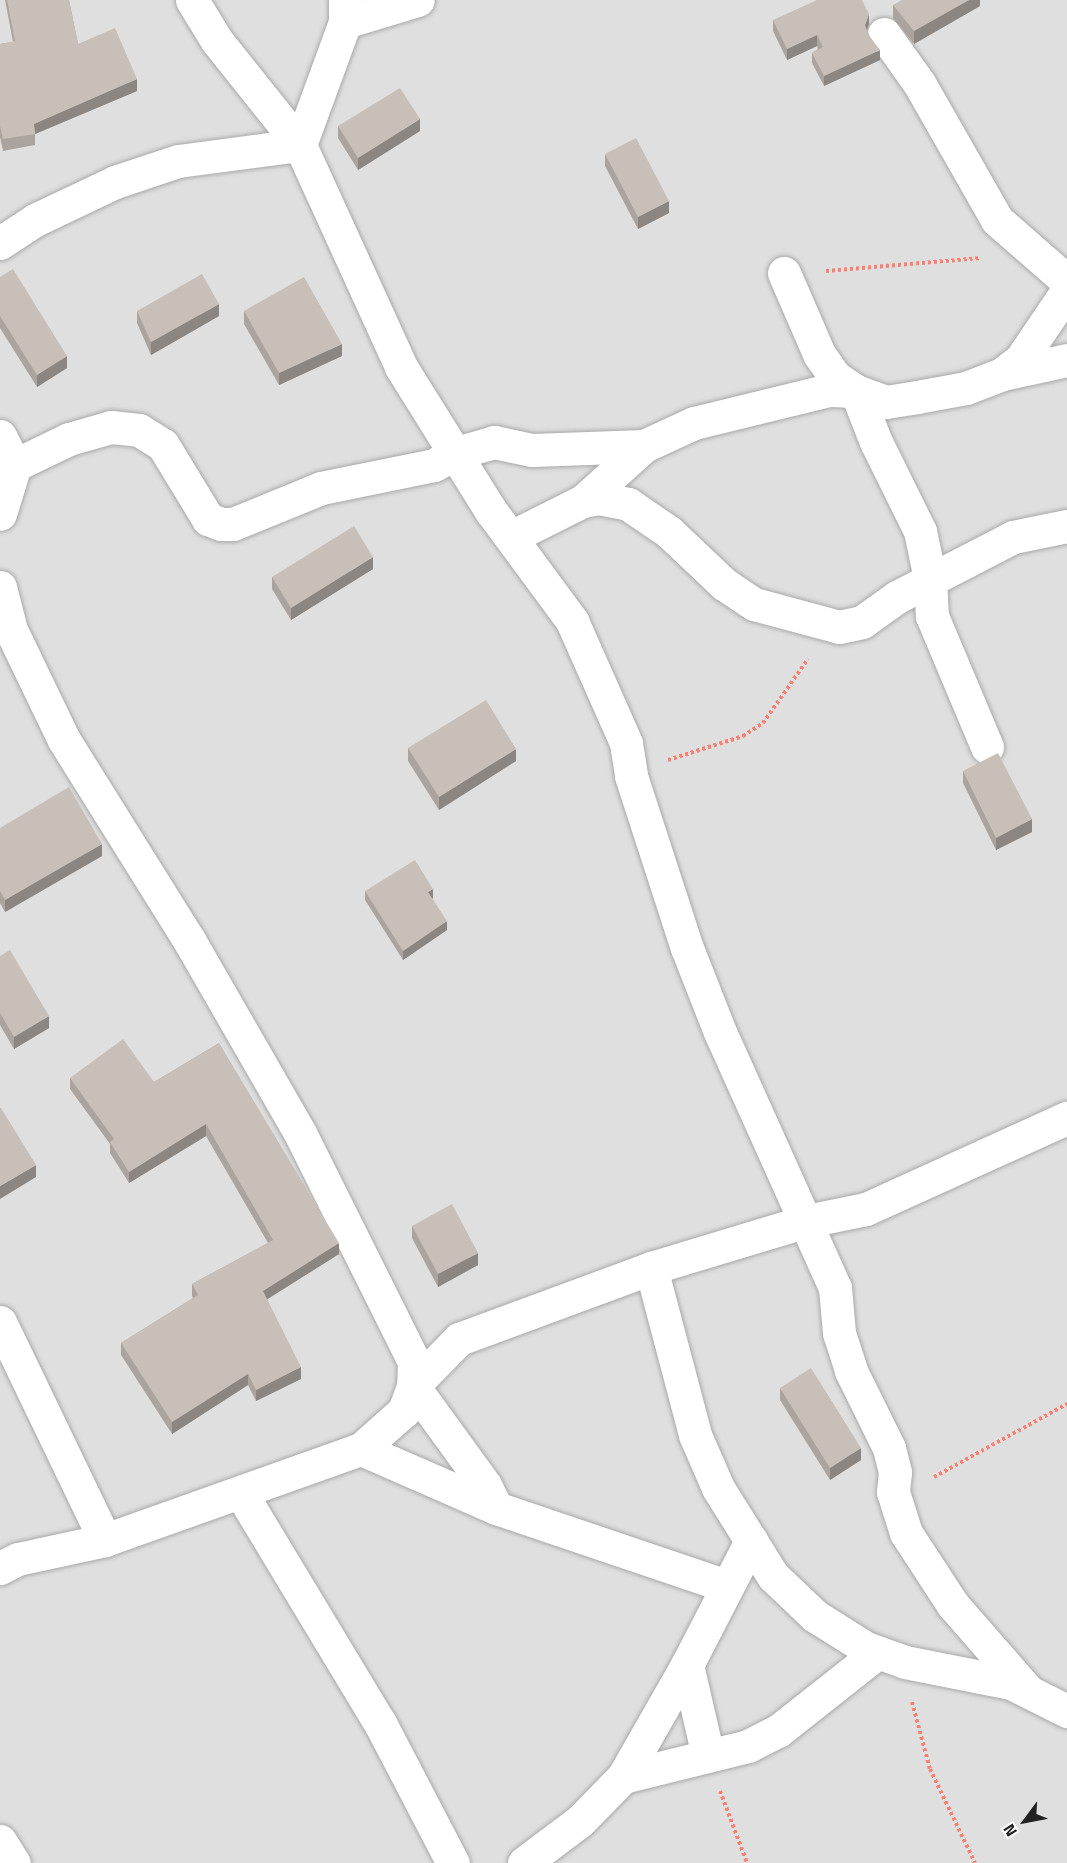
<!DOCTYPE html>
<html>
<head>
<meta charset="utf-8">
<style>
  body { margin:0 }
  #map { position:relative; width:1067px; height:1863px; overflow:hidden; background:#f2efe9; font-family:"Titillium Web",sans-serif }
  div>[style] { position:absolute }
  .residential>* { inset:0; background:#e0dfdf }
  .path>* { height:4px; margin-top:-2px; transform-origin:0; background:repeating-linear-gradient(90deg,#fa8072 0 3px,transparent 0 6px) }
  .roads { filter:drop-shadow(0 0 2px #a9a9a9) drop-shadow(0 0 2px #a9a9a9) }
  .minor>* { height:33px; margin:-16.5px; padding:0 16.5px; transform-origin:16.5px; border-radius:16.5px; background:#fff }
  .wall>* { inset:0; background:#aba49e }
  .shaded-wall>* { inset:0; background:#8b8681 }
  .building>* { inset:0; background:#c7bfb8 }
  span { translate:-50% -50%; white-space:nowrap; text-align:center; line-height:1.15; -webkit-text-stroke:4.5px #fff; paint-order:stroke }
  .north { position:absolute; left:995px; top:1791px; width:60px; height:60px; -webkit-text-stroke:4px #fff; paint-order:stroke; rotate:238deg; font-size:16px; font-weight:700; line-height:24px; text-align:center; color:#222 }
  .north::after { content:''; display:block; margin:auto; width:21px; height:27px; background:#222; clip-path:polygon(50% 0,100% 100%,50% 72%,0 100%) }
</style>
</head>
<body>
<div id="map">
  <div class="residential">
    <div style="clip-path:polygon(0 0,1067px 0,1067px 1863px,0 1863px)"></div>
  </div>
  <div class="path">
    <div style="left:826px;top:271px;width:155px;rotate:-4.8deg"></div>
    <div style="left:668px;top:760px;width:79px;rotate:-17.7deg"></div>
    <div style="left:743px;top:736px;width:24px;rotate:-33deg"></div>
    <div style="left:763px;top:723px;width:78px;rotate:-54.9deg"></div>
    <div style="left:934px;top:1477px;width:152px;rotate:-28.8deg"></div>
    <div style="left:912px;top:1702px;width:69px;rotate:75deg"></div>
    <div style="left:930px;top:1769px;width:104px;rotate:64.4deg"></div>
    <div style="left:720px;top:1791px;width:77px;rotate:69.4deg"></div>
  </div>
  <div class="roads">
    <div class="minor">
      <div style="left:345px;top:0;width:22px;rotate:90deg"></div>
      <div style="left:345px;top:22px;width:131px;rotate:110.1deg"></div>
      <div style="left:300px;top:145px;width:244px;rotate:65.5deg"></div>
      <div style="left:401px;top:367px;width:170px;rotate:58deg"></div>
      <div style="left:491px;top:511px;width:137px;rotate:53.6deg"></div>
      <div style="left:572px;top:621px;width:133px;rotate:66.1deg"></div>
      <div style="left:626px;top:743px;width:33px;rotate:81deg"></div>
      <div style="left:631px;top:776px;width:181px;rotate:72deg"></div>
      <div style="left:687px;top:948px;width:90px;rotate:68.6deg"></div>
      <div style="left:720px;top:1032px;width:281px;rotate:65.8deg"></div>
      <div style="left:835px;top:1288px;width:45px;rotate:84.9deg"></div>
      <div style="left:839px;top:1333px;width:40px;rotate:72deg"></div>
      <div style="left:851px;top:1371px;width:86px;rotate:63.7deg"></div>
      <div style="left:889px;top:1448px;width:25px;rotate:76deg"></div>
      <div style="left:895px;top:1472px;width:20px;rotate:96deg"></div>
      <div style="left:893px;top:1492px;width:43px;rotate:72.4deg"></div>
      <div style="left:906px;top:1533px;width:86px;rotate:56.9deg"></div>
      <div style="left:953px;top:1605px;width:114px;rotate:48.9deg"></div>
      <div style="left:345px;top:22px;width:76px;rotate:-16.8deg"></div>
      <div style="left:884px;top:34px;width:60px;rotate:54.5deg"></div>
      <div style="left:919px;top:83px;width:158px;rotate:60.3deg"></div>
      <div style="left:997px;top:220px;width:93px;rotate:41.1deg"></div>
      <div style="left:0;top:243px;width:42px;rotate:-33.3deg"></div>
      <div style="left:35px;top:220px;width:89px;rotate:-25.4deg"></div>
      <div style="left:115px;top:182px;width:66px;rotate:-18.4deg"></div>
      <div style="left:178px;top:161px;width:123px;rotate:-7.5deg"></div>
      <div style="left:300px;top:145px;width:133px;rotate:-128.6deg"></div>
      <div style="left:217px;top:41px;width:48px;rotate:-121.4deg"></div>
      <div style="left:784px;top:273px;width:88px;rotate:66.6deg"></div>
      <div style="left:819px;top:354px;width:28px;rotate:55deg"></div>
      <div style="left:835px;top:377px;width:25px;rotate:34deg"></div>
      <div style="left:856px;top:391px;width:55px;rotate:68.6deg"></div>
      <div style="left:876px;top:442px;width:99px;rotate:63.7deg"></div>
      <div style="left:920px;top:531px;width:49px;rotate:78.2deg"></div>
      <div style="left:930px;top:579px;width:37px;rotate:87deg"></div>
      <div style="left:932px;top:616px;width:142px;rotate:67.2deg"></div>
      <div style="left:1002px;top:374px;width:24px;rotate:-38deg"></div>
      <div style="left:1021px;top:359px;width:82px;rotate:-55.9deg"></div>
      <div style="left:0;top:436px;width:33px;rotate:63deg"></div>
      <div style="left:15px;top:465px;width:51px;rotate:107deg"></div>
      <div style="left:15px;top:465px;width:60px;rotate:-25.7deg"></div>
      <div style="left:69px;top:439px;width:44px;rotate:-15.9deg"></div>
      <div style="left:111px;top:427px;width:28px;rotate:6deg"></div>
      <div style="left:139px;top:430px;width:28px;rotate:32deg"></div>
      <div style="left:163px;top:445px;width:87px;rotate:58.7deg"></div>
      <div style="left:208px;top:519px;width:14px;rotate:21deg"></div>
      <div style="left:221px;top:524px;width:12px"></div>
      <div style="left:233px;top:524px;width:95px;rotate:-22.2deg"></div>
      <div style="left:321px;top:488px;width:115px;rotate:-11.5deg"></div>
      <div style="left:434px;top:465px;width:25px;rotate:-29deg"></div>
      <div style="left:456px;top:453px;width:40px;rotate:-16deg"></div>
      <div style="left:494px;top:442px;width:39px;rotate:12deg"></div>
      <div style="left:532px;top:450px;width:112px;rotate:-2deg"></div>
      <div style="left:583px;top:501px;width:82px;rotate:-42deg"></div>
      <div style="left:644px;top:446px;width:55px;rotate:-24.7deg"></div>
      <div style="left:694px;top:423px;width:139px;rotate:-13.7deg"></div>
      <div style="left:829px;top:390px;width:27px;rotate:2deg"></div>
      <div style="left:856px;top:391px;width:32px;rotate:20deg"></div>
      <div style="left:886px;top:402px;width:31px;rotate:-9deg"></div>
      <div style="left:917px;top:397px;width:50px;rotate:-10.4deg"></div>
      <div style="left:966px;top:388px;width:39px;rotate:-21deg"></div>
      <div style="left:1002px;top:374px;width:66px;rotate:-12.2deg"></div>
      <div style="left:513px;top:536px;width:78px;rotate:-26.6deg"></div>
      <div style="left:583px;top:501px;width:15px;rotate:-11deg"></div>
      <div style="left:598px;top:498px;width:31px;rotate:11deg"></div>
      <div style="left:628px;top:504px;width:50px;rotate:34.3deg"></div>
      <div style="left:669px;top:532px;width:76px;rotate:43.4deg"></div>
      <div style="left:724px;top:584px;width:36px;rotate:34deg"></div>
      <div style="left:754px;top:604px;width:88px;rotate:15.1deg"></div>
      <div style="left:839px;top:627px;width:24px;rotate:-12deg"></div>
      <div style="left:862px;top:622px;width:43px;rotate:-35.5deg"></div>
      <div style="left:897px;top:597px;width:131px;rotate:-27.3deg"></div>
      <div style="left:1013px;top:537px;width:55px;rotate:-11.5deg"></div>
      <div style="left:0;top:587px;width:44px;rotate:75.7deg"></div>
      <div style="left:11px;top:630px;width:122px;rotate:64.3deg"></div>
      <div style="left:64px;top:740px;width:236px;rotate:58deg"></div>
      <div style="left:189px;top:940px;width:223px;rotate:60.1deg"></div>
      <div style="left:300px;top:1133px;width:256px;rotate:63.5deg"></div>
      <div style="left:414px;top:1362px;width:24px;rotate:92deg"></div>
      <div style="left:413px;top:1386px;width:122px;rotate:54deg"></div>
      <div style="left:485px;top:1485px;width:25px;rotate:64deg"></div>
      <div style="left:651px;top:1268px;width:173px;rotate:75.2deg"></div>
      <div style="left:695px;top:1435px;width:58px;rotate:66.5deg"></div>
      <div style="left:718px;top:1488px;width:104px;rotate:58deg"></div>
      <div style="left:773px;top:1576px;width:58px;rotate:43.6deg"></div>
      <div style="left:815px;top:1616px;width:60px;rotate:32.1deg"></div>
      <div style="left:866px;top:1648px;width:41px;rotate:19.7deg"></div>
      <div style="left:905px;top:1662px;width:108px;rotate:11.2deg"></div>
      <div style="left:1011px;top:1683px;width:63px;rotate:26.6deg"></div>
      <div style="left:0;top:1322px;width:242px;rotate:64.3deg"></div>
      <div style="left:361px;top:1449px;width:147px;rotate:23.6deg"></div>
      <div style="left:496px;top:1508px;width:243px;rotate:18.7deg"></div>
      <div style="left:241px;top:1493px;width:269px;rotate:58.9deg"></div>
      <div style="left:380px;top:1723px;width:158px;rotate:62.5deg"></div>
      <div style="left:0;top:1568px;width:20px;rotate:-27deg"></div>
      <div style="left:18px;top:1559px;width:89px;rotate:-12.3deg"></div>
      <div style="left:105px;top:1540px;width:272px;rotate:-19.6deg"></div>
      <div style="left:361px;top:1449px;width:57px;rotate:-41.5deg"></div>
      <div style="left:404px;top:1411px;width:27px;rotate:-70deg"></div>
      <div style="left:413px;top:1386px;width:66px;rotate:-45.6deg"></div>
      <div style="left:459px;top:1339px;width:205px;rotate:-20.3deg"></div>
      <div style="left:651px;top:1268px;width:163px;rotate:-16.8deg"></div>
      <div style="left:807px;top:1221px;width:60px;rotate:-11.5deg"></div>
      <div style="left:866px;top:1209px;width:221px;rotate:-24.4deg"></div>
      <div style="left:687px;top:1665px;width:93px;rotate:77deg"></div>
      <div style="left:623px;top:1777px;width:129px;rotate:-13.9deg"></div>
      <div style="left:748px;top:1746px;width:34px;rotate:-27deg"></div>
      <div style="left:778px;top:1731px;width:127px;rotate:-38.3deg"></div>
      <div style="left:0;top:1841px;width:26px;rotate:58deg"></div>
      <div style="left:524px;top:1863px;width:70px;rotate:-36.9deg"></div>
      <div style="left:580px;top:1821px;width:62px;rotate:-45.7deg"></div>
      <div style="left:623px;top:1777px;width:129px;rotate:-60.3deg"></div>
      <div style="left:687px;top:1665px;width:140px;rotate:-62.7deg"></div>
    </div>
  </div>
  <div class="wall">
    <div style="clip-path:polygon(5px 0,69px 0,78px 44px,137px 91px,35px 134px,35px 145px,3px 151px,0 137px,0 44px,13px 42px)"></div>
    <div style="clip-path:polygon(980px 0,980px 6px,914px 44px,893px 18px,893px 5px)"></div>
    <div style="clip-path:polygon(773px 20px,869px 24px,867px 30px,880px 60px,824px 86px,812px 63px,812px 53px,818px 49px,817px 46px,787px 60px,773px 31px)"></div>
    <div style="clip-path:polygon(338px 126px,420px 131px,358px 170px,338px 138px)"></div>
    <div style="clip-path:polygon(605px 154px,669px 213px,638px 229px,605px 166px)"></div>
    <div style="clip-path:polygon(0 277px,67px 368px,37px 387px,0 328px)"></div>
    <div style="clip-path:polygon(137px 311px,219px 316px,151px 355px,137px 323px)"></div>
    <div style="clip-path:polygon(244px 311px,342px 356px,279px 385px,244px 324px)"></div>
    <div style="clip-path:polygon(373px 569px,291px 620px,272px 589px,272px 577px)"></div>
    <div style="clip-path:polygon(408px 748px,516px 761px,439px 810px,408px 761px)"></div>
    <div style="clip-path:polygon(963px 771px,1032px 832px,996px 850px,963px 783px)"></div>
    <div style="clip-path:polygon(0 828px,102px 856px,5px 912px,0 903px)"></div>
    <div style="clip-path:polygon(365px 891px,433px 898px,432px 899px,447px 930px,403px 960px,365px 900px)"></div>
    <div style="clip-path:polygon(0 956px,49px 1028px,14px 1049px,0 1025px)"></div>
    <div style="clip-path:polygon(219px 1043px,339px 1254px,267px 1299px,301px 1379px,256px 1401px,248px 1385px,172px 1434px,121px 1355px,121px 1343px,193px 1298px,192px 1296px,192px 1284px,268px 1243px,206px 1136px,129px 1183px,110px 1153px,110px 1144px,70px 1089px,70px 1078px,154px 1082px)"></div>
    <div style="clip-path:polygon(412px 1226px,478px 1265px,438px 1287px,412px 1238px)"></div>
    <div style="clip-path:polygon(780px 1388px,861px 1460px,830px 1480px,780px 1400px)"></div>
  </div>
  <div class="shaded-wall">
    <div style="clip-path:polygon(969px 0,980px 0,980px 6px,914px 44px,914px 31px)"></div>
    <div style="clip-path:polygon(869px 14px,869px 24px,865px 35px,865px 25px)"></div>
    <div style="clip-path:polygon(817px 35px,817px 46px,787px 60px,787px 49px)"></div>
    <div style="clip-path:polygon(880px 50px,880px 60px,824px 86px,824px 76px)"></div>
    <div style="clip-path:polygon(137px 79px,137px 91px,35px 134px,34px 124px)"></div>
    <div style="clip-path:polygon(420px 119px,420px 131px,358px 170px,358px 158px)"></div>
    <div style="clip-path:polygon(669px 201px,669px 213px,638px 229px,638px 217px)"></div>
    <div style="clip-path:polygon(219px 304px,219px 316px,151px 355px,151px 342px)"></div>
    <div style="clip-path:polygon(342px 344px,342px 356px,279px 385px,279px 373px)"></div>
    <div style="clip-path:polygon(67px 356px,67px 368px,37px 387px,37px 375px)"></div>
    <div style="clip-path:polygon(373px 557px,373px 569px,291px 620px,291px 608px)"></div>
    <div style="clip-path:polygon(516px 749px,516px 761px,439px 810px,439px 797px)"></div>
    <div style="clip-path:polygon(1032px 819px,1032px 832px,996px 850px,996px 838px)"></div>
    <div style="clip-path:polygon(102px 844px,102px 856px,5px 912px,5px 900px)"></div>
    <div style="clip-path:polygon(433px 889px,433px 898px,428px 901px,428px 892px)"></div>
    <div style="clip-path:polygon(447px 921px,447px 930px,403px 960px,403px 951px)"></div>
    <div style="clip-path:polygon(49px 1016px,49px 1028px,14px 1049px,14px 1037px)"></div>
    <div style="clip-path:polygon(206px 1124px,206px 1136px,129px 1183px,129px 1172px)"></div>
    <div style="clip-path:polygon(36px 1165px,36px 1177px,0 1199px,0 1186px)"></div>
    <div style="clip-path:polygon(339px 1243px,339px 1254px,263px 1302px,263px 1291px)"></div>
    <div style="clip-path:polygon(478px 1253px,478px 1265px,438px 1287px,438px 1274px)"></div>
    <div style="clip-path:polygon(301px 1367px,301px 1379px,256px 1401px,256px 1390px)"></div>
    <div style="clip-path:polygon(248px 1374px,248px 1385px,172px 1434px,172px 1422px)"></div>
    <div style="clip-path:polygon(861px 1448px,861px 1460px,830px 1480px,830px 1468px)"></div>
  </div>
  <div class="building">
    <div style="clip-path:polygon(7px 0,69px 0,78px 44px,115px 28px,137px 79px,34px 124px,35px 134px,3px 139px,0 126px,0 44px,15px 41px)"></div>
    <div style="clip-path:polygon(817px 0,862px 0,869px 14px,865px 25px,868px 34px,880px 50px,824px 76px,812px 53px,823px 47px,817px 35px,787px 49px,773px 20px)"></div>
    <div style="clip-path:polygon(902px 0,969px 0,914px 31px,893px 5px)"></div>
    <div style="clip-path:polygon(400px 88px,420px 119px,358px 158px,338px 126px)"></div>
    <div style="clip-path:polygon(636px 138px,669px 201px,638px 217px,605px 154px)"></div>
    <div style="clip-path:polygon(13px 269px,67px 356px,37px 375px,0 316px,0 277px)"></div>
    <div style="clip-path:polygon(202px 274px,219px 304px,151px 342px,137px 311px)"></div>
    <div style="clip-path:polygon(304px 277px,342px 344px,279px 373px,244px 311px)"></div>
    <div style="clip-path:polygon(354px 526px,373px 557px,291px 608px,272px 577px)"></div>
    <div style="clip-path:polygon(486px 700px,516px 749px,439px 797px,408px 748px)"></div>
    <div style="clip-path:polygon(998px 753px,1032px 819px,996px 838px,963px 771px)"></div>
    <div style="clip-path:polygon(69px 787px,102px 844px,5px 900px,0 891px,0 828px)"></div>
    <div style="clip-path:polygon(415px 860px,433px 889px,428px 892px,447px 921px,403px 951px,365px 891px)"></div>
    <div style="clip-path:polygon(10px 950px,49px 1016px,14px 1037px,0 1013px,0 956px)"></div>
    <div style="clip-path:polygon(123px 1039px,154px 1082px,219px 1043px,339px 1243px,263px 1291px,301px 1367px,256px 1390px,248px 1374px,172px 1422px,121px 1343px,198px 1295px,192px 1284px,273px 1240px,206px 1124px,129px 1172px,110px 1142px,114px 1139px,70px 1078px)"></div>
    <div style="clip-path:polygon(0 1108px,1px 1108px,36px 1165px,0 1186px)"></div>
    <div style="clip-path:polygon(452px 1204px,478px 1253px,438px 1274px,412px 1226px)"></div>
    <div style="clip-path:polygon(811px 1368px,861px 1448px,830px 1468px,780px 1388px)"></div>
  </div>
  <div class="north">N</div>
</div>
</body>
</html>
